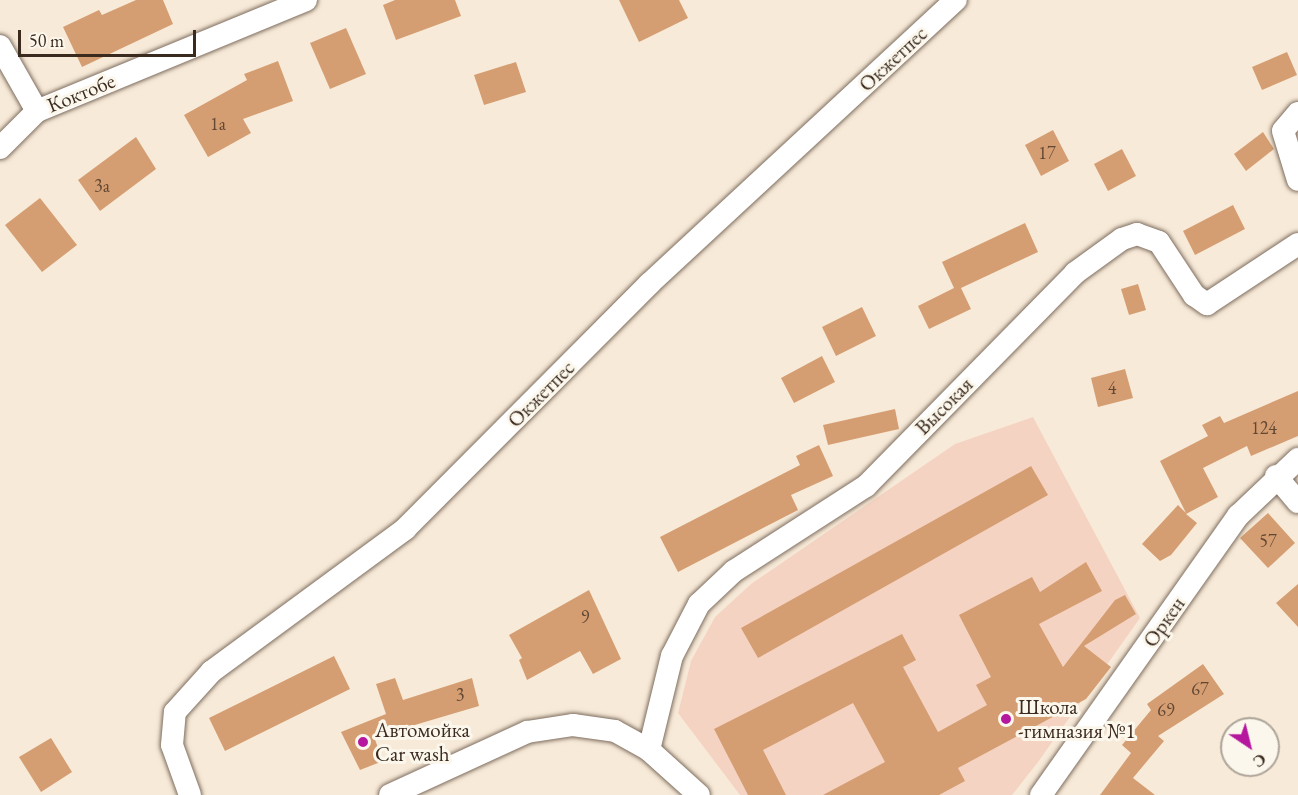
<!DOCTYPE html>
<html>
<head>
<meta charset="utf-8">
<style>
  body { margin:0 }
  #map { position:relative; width:1298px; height:795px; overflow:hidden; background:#f8ead8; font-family:"EB Garamond",serif }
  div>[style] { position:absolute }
  .built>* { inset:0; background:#f5d3c2 }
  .building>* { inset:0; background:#d59e72 }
  .roads { filter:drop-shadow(0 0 2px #7d6d5f) drop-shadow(0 0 2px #7d6d5f) }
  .street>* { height:22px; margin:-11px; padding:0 11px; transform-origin:11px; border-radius:11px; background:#fff }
  .dots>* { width:16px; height:16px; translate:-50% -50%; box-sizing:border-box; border:3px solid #fbf7ec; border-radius:50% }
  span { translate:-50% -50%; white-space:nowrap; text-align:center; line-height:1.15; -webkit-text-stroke:6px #fbf7ec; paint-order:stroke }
  .number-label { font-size:18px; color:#624733 }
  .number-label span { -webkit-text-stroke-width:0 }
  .street-label { font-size:21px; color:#3b2a1e }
  .poi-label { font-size:21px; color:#3b2a1e }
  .left { translate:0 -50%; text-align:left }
  .north { position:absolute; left:1220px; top:717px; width:60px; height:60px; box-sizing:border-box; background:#fbf7ec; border:2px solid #aea59a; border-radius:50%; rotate:145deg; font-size:16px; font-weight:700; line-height:24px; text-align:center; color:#3b2a1e }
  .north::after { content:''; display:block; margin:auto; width:21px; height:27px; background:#b5179e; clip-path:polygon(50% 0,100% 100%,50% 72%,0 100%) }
  .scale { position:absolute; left:18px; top:30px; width:178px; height:27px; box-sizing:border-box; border:3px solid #3b2a1e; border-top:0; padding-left:8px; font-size:18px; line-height:21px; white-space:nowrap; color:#3b2a1e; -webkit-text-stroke:4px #fbf7ec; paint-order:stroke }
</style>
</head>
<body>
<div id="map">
  <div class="built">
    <div style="clip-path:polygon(1033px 417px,1140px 618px,1038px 762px,1012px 795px,740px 795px,678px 713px,691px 661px,715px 617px,751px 584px,955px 444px)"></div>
  </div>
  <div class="building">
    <div style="clip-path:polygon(136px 0,163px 0,173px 24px,82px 67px,63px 27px,99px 10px,102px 15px)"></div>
    <div style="clip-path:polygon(395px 0,455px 0,461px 16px,396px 40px,383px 5px)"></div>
    <div style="clip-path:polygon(619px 0,679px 0,688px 18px,639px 42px)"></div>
    <div style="clip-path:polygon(346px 28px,366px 74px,330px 89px,310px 43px)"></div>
    <div style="clip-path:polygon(1287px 52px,1297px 75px,1262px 90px,1252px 67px)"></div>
    <div style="clip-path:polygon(278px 61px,293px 101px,243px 119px,251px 133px,208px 157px,184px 115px,247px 80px,244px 74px)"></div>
    <div style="clip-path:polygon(516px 62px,526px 92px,484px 105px,474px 75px)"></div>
    <div style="clip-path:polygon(1053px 130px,1069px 161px,1041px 176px,1025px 145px)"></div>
    <div style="clip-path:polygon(1263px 132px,1274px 149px,1246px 171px,1234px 154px)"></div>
    <div style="clip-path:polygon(136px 137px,156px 169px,100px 211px,78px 180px)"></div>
    <div style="clip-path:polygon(1122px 149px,1136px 176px,1108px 191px,1094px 164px)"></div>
    <div style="clip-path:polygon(40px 198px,77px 245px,42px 272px,5px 225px)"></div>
    <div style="clip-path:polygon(1233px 205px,1245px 229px,1195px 255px,1183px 231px)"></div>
    <div style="clip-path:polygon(1025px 223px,1038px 252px,961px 288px,971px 309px,929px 329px,918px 306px,954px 288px,942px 262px)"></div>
    <div style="clip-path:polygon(1138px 284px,1146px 310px,1129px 315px,1121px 289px)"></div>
    <div style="clip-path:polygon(862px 307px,876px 336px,836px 356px,822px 327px)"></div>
    <div style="clip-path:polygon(822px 356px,835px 382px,794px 403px,781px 378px)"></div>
    <div style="clip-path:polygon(1125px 369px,1133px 398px,1098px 407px,1091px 378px)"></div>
    <div style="clip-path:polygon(1298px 391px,1298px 436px,1251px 456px,1247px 446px,1203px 468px,1218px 497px,1186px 514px,1197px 523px,1171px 555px,1160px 561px,1142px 544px,1178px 505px,1186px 513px,1160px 461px,1208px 436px,1202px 425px,1220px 416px,1224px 423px)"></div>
    <div style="clip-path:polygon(895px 409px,899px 429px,828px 445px,823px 425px)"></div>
    <div style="clip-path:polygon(819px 445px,833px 476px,791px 495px,798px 510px,678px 572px,660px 537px,800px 465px,796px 456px)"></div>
    <div style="clip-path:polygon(1031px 466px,1048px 495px,758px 658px,741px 628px)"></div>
    <div style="clip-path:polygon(1268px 513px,1295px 543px,1268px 568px,1240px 538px)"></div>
    <div style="clip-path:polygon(1086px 562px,1102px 591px,1039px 624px,1063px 667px,1115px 600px,1125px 595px,1136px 614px,1084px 646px,1111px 667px,1086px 699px,958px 768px,965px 781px,939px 795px,823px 795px,885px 762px,853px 703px,763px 750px,786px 795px,748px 795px,714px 729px,902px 634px,916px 660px,903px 667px,938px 732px,987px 705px,976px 685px,991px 677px,959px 615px,1032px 577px,1040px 592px)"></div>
    <div style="clip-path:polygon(1298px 584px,1298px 627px,1276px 603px)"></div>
    <div style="clip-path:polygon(589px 590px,621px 659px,593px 674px,580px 651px,527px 680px,519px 660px,522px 658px,509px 635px)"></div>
    <div style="clip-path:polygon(334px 656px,350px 689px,225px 751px,209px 718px)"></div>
    <div style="clip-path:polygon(1203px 664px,1224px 694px,1158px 736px,1164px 741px,1133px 778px,1155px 795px,1100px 795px,1131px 753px,1122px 745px,1151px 710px,1147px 704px)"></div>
    <div style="clip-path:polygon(395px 678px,403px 700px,472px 678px,479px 706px,374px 737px,383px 761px,360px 770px,341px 732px,386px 714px,376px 684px)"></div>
    <div style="clip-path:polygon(51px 738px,72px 772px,41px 792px,19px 757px)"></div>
  </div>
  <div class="roads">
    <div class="street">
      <div style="left:0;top:46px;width:75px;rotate:60.4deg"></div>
      <div style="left:1298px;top:113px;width:23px;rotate:130deg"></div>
      <div style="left:1283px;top:131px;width:51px;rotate:73deg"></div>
      <div style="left:0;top:148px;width:52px;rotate:-45deg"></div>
      <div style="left:37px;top:111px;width:291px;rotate:-22.4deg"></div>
      <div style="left:1276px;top:476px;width:34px;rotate:50deg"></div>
      <div style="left:649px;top:750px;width:97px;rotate:-76.3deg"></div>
      <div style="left:672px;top:656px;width:59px;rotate:-62.6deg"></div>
      <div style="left:699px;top:604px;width:48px;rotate:-43.3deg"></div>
      <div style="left:734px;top:571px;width:157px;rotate:-32.8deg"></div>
      <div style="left:866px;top:486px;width:298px;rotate:-45.5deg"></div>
      <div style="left:1075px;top:273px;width:58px;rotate:-35.9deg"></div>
      <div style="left:1122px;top:239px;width:16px;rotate:-18deg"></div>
      <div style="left:1137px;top:234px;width:23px;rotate:20deg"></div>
      <div style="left:1159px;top:242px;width:64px;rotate:56.6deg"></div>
      <div style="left:1194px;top:295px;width:16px;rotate:35deg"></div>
      <div style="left:1207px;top:304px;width:109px;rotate:-33.4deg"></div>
      <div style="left:190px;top:795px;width:53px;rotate:-109.8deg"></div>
      <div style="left:172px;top:745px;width:33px;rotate:-85deg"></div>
      <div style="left:175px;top:712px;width:55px;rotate:-47.9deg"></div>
      <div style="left:212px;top:671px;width:240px;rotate:-36.3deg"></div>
      <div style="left:405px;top:529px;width:346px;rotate:-45.1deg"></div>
      <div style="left:649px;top:284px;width:418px;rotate:-42.8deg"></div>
      <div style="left:390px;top:795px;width:151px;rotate:-24.7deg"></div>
      <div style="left:527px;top:732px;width:47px;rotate:-8.7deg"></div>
      <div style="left:573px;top:725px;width:42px;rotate:8.1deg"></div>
      <div style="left:615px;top:731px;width:39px;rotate:29deg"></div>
      <div style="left:649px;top:750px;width:67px;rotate:42deg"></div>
      <div style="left:1041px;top:795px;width:342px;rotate:-54.8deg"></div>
      <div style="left:1238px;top:516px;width:83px;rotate:-43.5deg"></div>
    </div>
  </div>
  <div class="dots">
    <div style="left:1006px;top:719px;background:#b5179e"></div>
    <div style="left:363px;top:742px;background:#b5179e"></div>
  </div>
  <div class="number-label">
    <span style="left:218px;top:124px">1а</span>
    <span style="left:1047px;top:153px">17</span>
    <span style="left:102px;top:186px">3а</span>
    <span style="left:1112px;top:388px">4</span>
    <span style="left:1264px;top:428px">124</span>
    <span style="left:1268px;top:541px">57</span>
    <span style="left:585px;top:617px">9</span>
    <span style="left:1200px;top:689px">67</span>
    <span style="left:460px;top:695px">3</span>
    <span style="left:1166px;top:710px">69</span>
  </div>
  <div class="street-label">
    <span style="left:893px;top:59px;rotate:-43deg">Окжетпес</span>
    <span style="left:81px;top:93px;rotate:-22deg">Коктобе</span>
    <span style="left:541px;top:394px;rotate:-45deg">Окжетпес</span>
    <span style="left:944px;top:406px;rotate:-45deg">Высокая</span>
    <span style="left:1164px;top:622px;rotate:-55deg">Оркен</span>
  </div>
  <div class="poi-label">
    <span class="left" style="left:1018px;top:719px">Школа<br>-гимназия №1</span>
    <span class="left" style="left:375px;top:742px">Автомойка<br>Car wash</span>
  </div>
  <div class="north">С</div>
  <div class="scale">50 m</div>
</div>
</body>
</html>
